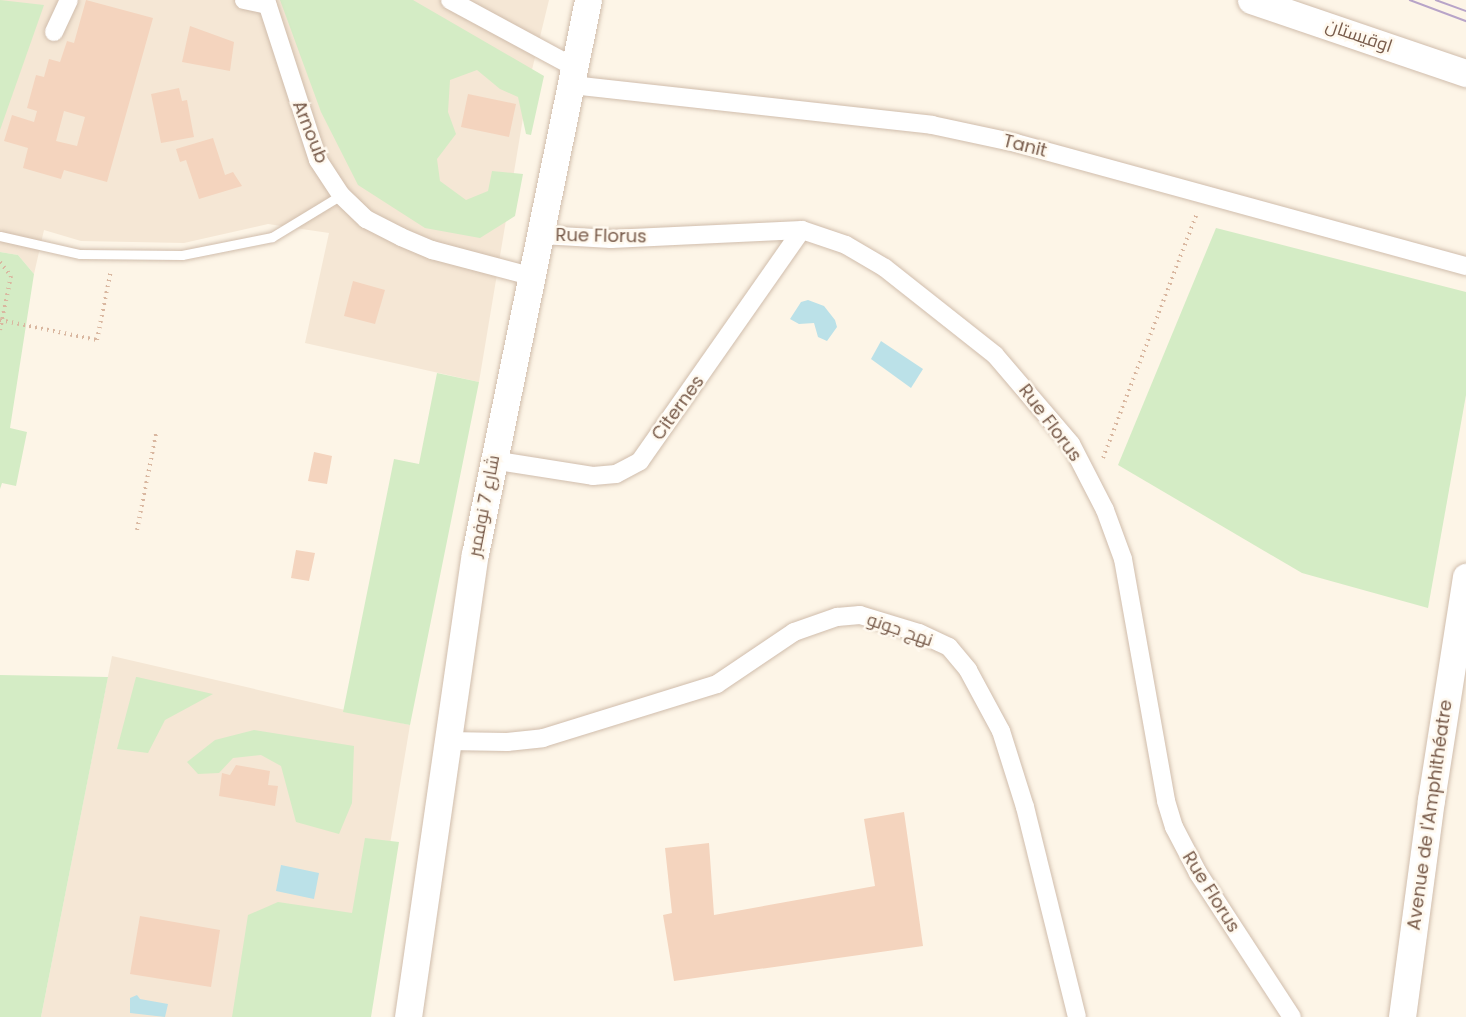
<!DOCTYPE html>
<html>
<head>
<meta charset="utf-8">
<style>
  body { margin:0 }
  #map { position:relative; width:1466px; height:1017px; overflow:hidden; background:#fdf5e7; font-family:Poppins,Cairo,sans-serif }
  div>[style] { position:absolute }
  .residential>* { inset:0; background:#f5e7d5 }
  .green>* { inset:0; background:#d4ecc5 }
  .water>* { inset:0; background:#bbe1e8 }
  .building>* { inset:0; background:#f4d4be }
  .path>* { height:4px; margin-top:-2px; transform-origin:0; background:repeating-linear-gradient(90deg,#d9b7a0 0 1.5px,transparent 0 6px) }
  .roads { filter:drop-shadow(0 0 2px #d0bdac) drop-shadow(0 0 2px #d0bdac) }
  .lane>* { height:9px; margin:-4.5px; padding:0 4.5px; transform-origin:4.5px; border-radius:4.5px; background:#fff }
  .street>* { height:18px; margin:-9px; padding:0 9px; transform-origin:9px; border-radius:9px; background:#fff }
  .secondary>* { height:27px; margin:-13.5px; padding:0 13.5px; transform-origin:13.5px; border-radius:13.5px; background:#fff }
  .tram>* { height:1.5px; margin:-0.75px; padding:0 0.75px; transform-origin:0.75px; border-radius:0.75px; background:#b8a4c8 }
  span { translate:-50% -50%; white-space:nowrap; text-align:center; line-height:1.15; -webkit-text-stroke:5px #fff9ef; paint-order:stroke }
  .street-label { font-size:18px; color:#785b4a }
</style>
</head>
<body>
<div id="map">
  <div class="residential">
    <div style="clip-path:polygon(0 0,549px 0,529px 82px,479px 382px,305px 343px,329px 233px,268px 224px,184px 243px,81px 241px,44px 230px,34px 274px,18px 255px,0 252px)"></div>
    <div style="clip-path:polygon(112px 656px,410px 725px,361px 1017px,41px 1017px)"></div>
  </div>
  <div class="green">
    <div style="clip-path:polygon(0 0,44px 5px,0 130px)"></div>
    <div style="clip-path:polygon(280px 0,413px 0,544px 76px,531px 135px,526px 134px,518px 97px,500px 89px,477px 70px,450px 80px,448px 112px,456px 134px,437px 159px,440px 181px,466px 200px,488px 191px,492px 171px,523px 174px,515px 216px,480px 238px,425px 228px,358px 185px,321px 112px)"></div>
    <div style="clip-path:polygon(1216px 228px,1466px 292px,1466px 395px,1428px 608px,1302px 573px,1118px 465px)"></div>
    <div style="clip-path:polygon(0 252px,18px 255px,34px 274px,10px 428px,27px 432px,16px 486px,2px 483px,0 489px)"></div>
    <div style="clip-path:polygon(437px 373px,479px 382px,410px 725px,343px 712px,394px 459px,419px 464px)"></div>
    <div style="clip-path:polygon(0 675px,108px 677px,41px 1017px,0 1017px)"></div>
    <div style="clip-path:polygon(136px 677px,137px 677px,213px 694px,165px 720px,148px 753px,117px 749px)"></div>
    <div style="clip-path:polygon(254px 730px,354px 746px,352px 803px,339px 834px,296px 822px,281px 766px,261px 755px,233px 758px,219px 773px,198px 774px,187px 762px,215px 740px)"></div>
    <div style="clip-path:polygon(365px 838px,399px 842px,371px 1017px,232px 1017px,248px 915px,278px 902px,352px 913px)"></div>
  </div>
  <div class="water">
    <div style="clip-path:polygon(808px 300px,824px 306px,835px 320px,837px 327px,827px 341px,818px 337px,814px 323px,799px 324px,790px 319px,801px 302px)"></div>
    <div style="clip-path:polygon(881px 341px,923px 369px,911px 388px,871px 359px)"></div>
    <div style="clip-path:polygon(281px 865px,319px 873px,314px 899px,276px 891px)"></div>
    <div style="clip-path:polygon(137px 995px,140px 999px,168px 1004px,165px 1017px,130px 1013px,130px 998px)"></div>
  </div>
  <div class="building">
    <div style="clip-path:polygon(evenodd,86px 0,153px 18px,107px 182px,64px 170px,61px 179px,23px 168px,28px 148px,4px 141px,12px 115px,34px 122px,37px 111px,27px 108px,36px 75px,44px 77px,49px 59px,60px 62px,67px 41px,74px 43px,86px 0,64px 111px,85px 117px,77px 146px,56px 141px,64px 111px)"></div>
    <div style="clip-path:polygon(190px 26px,234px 42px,230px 71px,182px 62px)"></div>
    <div style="clip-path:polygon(179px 88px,182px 101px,187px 100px,194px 137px,161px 143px,151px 94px)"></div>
    <div style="clip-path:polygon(468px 94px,516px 104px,509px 137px,461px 127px)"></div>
    <div style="clip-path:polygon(213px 138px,225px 175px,233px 172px,242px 186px,199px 199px,186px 160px,180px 162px,176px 149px)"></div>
    <div style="clip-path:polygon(353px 281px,385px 290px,375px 324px,344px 316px)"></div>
    <div style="clip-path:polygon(314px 452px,332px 456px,327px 484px,308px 481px)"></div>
    <div style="clip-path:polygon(296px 550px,315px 553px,309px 581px,291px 578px)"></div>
    <div style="clip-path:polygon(236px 765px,270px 771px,268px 785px,278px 786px,275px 806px,219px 796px,222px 773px,230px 775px)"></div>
    <div style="clip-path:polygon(904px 812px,923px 946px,674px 981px,663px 915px,672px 913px,665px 848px,709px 843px,714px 915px,875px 886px,864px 819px)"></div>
    <div style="clip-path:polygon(140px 916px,220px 930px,211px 987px,130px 974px)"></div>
  </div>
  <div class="path">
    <div style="left:0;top:262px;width:18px;rotate:52deg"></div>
    <div style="left:11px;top:276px;width:55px;rotate:101.5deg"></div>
    <div style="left:0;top:320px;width:99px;rotate:11.7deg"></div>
    <div style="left:97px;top:340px;width:71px;rotate:-78.7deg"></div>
    <div style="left:1103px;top:458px;width:262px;rotate:-69deg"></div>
    <div style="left:137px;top:530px;width:98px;rotate:-78.8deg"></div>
  </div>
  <div class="roads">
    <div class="lane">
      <div style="left:0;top:236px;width:82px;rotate:12.7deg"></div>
      <div style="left:80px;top:254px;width:102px;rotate:0.6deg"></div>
      <div style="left:182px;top:255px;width:92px;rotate:-11.3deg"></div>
      <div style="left:272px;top:237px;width:81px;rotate:-31.3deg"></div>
    </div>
    <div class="street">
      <div style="left:244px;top:0;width:24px;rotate:12deg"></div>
      <div style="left:266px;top:0;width:168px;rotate:72deg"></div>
      <div style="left:318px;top:160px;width:42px;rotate:56.7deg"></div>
      <div style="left:341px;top:195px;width:35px;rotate:44deg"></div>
      <div style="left:366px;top:219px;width:39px;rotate:27deg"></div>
      <div style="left:401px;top:237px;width:34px;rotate:23deg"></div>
      <div style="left:432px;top:250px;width:106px;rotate:14.8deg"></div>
      <div style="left:450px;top:0;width:141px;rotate:28.4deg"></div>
      <div style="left:54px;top:32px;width:35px;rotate:-65deg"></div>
      <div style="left:572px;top:85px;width:362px;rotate:6.3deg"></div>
      <div style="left:932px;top:125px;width:86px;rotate:12.1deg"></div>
      <div style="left:1016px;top:143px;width:467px;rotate:15.3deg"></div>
      <div style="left:542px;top:235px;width:69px;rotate:3.3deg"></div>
      <div style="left:611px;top:239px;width:191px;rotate:-2.7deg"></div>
      <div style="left:802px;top:230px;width:46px;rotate:18.8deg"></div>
      <div style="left:846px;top:245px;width:45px;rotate:30.5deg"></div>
      <div style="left:885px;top:268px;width:140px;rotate:38.3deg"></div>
      <div style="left:995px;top:355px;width:117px;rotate:49.5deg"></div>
      <div style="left:1071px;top:444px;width:74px;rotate:62.7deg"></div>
      <div style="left:1105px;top:510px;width:52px;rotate:69.8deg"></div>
      <div style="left:1123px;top:559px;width:246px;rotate:79.9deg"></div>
      <div style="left:1166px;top:801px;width:27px;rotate:73deg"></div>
      <div style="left:1174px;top:827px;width:52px;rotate:62.4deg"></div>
      <div style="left:1198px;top:873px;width:172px;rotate:56.9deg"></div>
      <div style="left:492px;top:460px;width:102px;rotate:9deg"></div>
      <div style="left:593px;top:476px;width:23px;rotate:-5deg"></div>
      <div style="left:616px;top:474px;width:27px;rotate:-28deg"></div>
      <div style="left:640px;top:461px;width:282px;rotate:-55deg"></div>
      <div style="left:447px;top:741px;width:60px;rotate:1deg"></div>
      <div style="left:507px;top:742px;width:36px;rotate:-6deg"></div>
      <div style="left:543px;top:738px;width:182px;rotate:-17.2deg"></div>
      <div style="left:717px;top:684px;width:93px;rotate:-34deg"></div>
      <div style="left:794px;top:632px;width:46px;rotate:-19.2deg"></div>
      <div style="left:837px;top:617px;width:23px;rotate:-5deg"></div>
      <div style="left:860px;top:615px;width:62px;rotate:17deg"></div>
      <div style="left:919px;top:633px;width:33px;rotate:25deg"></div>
      <div style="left:949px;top:647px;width:30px;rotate:50deg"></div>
      <div style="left:968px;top:670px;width:69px;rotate:61.6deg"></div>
      <div style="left:1001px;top:731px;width:80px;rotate:72.5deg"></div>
      <div style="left:1025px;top:807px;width:216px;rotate:76.1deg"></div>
    </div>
    <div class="secondary">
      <div style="left:1251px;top:0;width:227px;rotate:18.8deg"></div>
      <div style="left:408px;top:1017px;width:468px;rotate:-81.8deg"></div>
      <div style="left:475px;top:554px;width:565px;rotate:-78.47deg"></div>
      <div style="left:1402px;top:1017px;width:219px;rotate:-82.4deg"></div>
      <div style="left:1431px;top:800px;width:226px;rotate:-81.1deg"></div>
    </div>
  </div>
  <div class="tram">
    <div style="left:1410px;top:0;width:60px;rotate:20.6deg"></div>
    <div style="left:1436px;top:0;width:32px;rotate:20deg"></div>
  </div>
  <div class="street-label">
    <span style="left:1359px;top:36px;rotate:19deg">اوقيستان</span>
    <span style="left:310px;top:132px;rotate:68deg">Arnoub</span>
    <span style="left:1025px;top:146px;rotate:14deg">Tanit</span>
    <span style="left:601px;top:236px;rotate:1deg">Rue Florus</span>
    <span style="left:678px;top:408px;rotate:-54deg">Citernes</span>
    <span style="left:1050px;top:423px;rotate:53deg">Rue Florus</span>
    <span style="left:484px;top:506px;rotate:-79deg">شارع 7 نوفمبر</span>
    <span style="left:900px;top:630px;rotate:19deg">نهج جونو</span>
    <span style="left:1430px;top:815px;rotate:-82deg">Avenue de l'Amphithéatre</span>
    <span style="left:1211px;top:892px;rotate:58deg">Rue Florus</span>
  </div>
</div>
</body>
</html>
